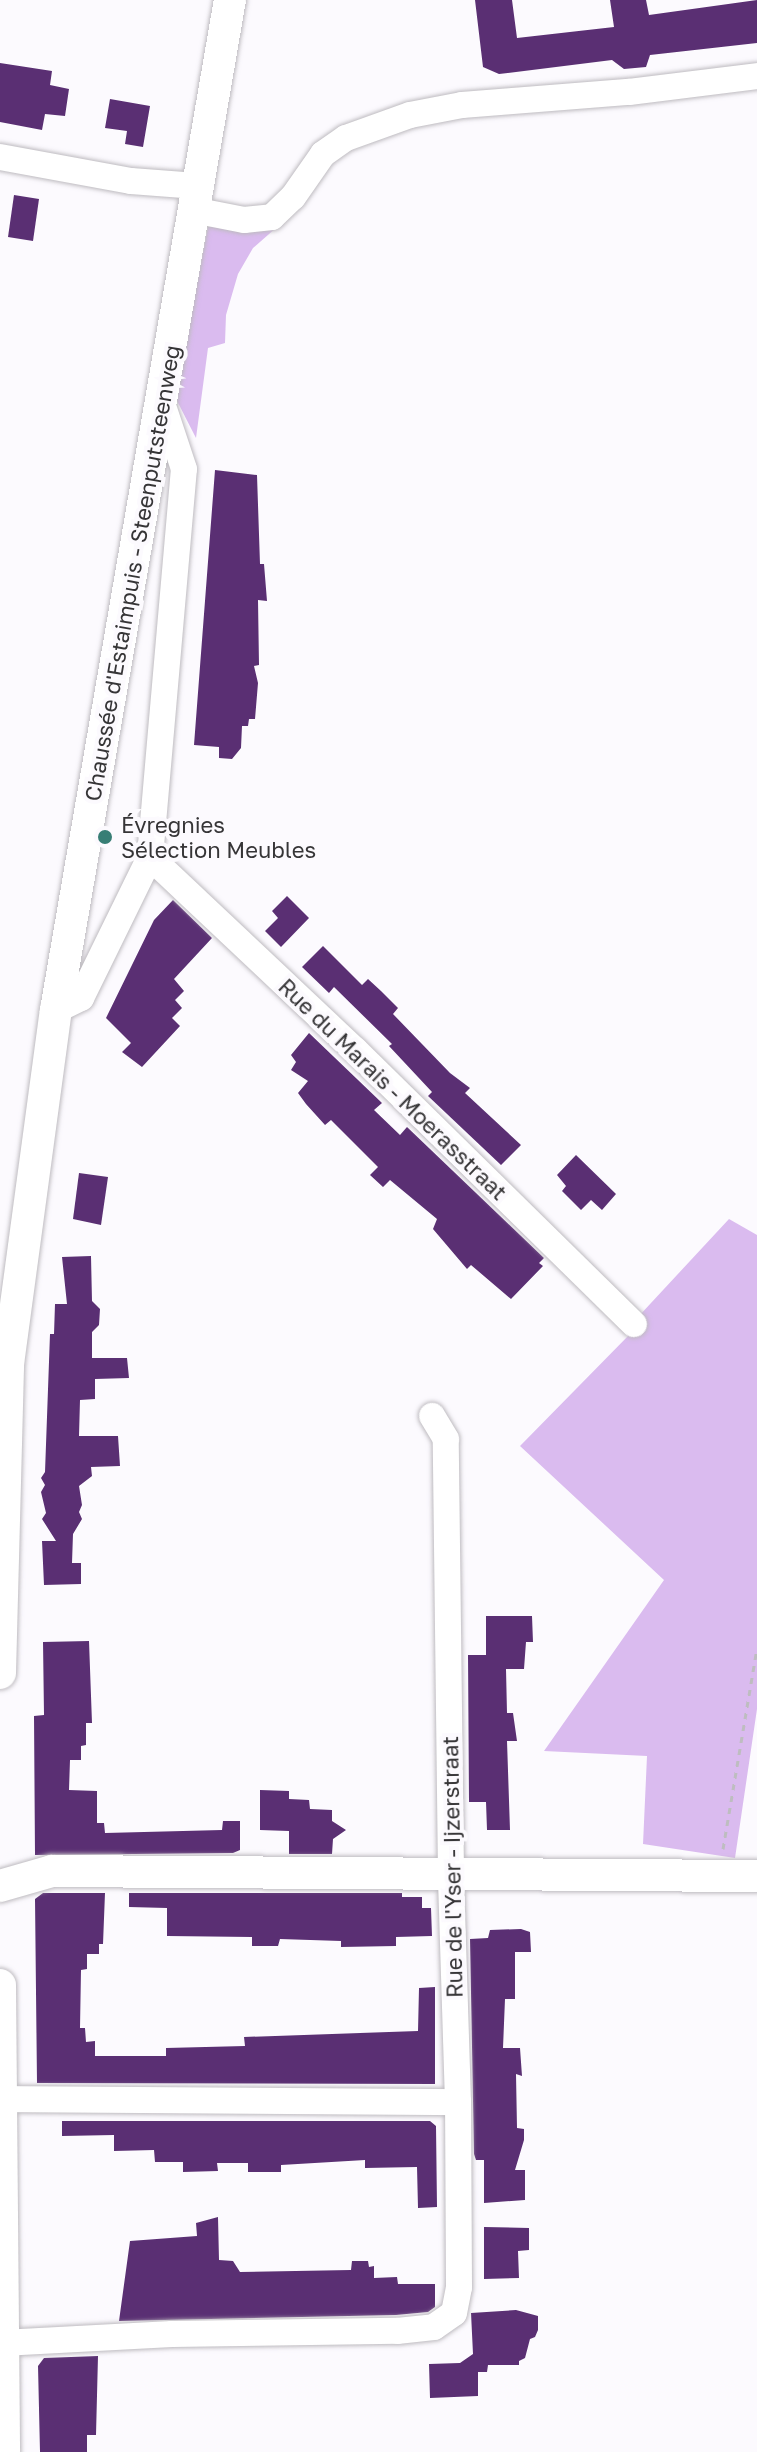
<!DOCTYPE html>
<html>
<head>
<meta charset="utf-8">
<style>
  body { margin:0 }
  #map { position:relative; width:757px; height:2452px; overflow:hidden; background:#fcfafe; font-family:"Golos Text",sans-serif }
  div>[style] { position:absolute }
  .green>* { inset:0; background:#dabbef }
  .building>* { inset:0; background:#5a2f73 }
  .path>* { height:3px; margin-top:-1.5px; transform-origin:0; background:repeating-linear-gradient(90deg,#bebdc0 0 6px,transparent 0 12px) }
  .roads { filter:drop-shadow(0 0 2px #bebbc0) drop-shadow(0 0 2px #bebbc0) }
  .minor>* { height:26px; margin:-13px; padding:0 13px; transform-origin:13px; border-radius:13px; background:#fff }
  .major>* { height:32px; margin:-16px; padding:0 16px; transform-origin:16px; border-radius:16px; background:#fff }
  .dots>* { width:22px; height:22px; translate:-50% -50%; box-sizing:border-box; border:4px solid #fcfafe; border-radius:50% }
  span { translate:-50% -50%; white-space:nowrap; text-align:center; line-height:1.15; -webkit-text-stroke:8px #fcfafe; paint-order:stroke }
  .street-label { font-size:22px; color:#363537 }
  .poi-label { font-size:22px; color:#363537 }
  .left { translate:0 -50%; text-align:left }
</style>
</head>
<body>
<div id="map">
  <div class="green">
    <div style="clip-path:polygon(208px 227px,277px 227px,253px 248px,238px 274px,226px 315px,225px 343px,208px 348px,196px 438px,175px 397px)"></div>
    <div style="clip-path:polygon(729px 1219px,757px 1235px,757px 1709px,735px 1858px,643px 1844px,647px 1756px,544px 1751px,664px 1580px,520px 1446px,630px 1334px,638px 1317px)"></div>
  </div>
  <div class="building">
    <div style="clip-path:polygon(475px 0,512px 0,517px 38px,614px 27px,610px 0,646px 0,649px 15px,757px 0,757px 43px,650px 55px,646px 67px,624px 69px,612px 60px,499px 74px,483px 67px)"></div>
    <div style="clip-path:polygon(0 63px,52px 71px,50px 85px,69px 89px,65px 116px,45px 114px,42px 130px,0 122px)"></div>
    <div style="clip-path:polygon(110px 99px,150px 106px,143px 147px,125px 144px,127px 131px,105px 128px)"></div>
    <div style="clip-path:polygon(14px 195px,39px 199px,33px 241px,8px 237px)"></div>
    <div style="clip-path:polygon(215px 470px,257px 475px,260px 564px,264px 564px,267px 601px,258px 600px,259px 665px,254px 666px,258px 683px,255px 719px,249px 719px,248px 726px,242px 726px,241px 748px,232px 759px,219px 758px,219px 747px,194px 745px)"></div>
    <div style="clip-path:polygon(287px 896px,309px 918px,281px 947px,265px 931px,278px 918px,272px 911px)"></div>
    <div style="clip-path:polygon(173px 900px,212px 938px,174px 979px,184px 991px,175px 1000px,182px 1008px,172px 1018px,180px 1026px,142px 1067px,122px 1052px,131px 1043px,106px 1018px,154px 920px)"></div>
    <div style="clip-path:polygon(323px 946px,362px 985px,368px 979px,381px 991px,398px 1008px,393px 1014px,450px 1073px,470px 1088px,465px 1093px,521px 1145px,501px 1165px,428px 1096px,432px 1092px,389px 1046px,392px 1044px,334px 987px,329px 993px,302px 967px)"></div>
    <div style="clip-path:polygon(309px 1033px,382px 1103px,374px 1110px,400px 1135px,407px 1127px,544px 1258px,539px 1263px,543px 1266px,511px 1299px,471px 1265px,467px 1269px,433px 1229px,437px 1219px,390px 1180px,383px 1187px,370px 1175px,378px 1167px,331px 1120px,325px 1125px,306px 1104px,298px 1093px,308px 1081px,291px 1070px,296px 1062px,291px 1055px)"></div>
    <div style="clip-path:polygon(576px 1155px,616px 1194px,602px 1210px,591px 1200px,581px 1210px,562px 1191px,566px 1186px,557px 1175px)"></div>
    <div style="clip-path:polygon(79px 1173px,108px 1177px,101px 1225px,73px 1219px)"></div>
    <div style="clip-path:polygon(91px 1256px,92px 1301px,100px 1309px,99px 1325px,92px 1332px,92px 1358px,127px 1358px,129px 1378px,95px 1379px,95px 1399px,80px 1400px,79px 1436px,118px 1436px,120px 1466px,91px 1467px,92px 1476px,79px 1486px,82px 1505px,79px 1512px,82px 1519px,73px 1534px,72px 1563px,81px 1563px,81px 1584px,44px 1585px,42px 1541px,56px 1541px,42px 1519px,46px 1513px,41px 1492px,45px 1485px,41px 1478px,45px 1472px,50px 1334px,54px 1334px,55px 1304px,67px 1304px,62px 1257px)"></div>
    <div style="clip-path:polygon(486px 1616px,532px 1616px,533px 1642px,526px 1642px,524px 1669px,506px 1669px,507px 1713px,513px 1713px,517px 1741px,507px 1741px,510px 1830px,487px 1830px,486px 1802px,469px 1802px,468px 1655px,486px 1655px)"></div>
    <div style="clip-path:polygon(89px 1641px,92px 1723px,86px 1723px,86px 1745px,81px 1746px,81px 1760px,70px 1760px,69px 1790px,97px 1791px,97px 1823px,104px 1823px,105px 1833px,222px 1830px,223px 1821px,240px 1821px,240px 1850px,233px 1853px,35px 1855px,34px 1716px,44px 1715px,43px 1642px)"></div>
    <div style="clip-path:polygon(260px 1790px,289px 1791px,289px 1799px,309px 1800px,310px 1809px,332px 1810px,332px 1821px,346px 1830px,333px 1839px,332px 1854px,289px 1854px,289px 1831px,260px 1830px)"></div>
    <div style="clip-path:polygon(43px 1893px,105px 1893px,103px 1944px,99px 1944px,99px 1954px,87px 1954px,87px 1969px,81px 1970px,80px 2028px,85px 2028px,86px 2042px,95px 2041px,95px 2056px,166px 2056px,166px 2048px,245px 2046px,244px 2037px,418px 2031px,419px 1988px,435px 1987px,435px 2084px,37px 2083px,35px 1899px)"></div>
    <div style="clip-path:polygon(129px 1893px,402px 1893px,402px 1897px,422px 1897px,422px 1908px,431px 1908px,432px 1936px,396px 1937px,396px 1946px,341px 1947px,341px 1941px,280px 1939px,278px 1946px,252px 1946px,252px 1937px,167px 1936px,167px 1908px,129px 1907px)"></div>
    <div style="clip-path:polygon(521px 1929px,530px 1932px,531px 1952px,515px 1952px,515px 1999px,505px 1999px,503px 2048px,520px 2048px,522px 2076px,516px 2074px,517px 2128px,524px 2129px,524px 2140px,515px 2170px,525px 2170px,525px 2200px,484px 2203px,484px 2160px,476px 2160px,474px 2154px,470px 1939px,488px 1938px,490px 1930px)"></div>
    <div style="clip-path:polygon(62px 2121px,430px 2121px,436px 2126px,437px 2207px,418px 2208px,417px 2167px,365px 2168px,365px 2160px,281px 2165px,281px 2172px,248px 2172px,248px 2163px,217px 2163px,218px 2171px,183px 2172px,183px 2162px,155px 2162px,154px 2150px,114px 2151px,114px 2135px,62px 2136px)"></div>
    <div style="clip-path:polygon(218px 2217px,219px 2260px,233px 2261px,240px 2272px,351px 2270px,352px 2261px,368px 2261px,369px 2267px,374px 2266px,374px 2278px,397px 2277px,398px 2284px,435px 2284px,435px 2307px,428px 2312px,396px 2315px,119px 2321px,130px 2241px,197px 2236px,196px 2223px)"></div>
    <div style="clip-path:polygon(484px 2227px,529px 2228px,529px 2250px,518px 2251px,519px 2278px,484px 2279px)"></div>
    <div style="clip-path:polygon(516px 2310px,538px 2316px,538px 2330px,535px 2337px,530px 2339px,525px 2358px,519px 2361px,519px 2365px,488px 2365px,487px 2372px,478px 2372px,478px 2396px,430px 2398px,429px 2364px,460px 2363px,473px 2354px,471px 2313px)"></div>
    <div style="clip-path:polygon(98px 2356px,96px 2435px,87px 2435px,87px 2452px,40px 2452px,38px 2366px,44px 2358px)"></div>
  </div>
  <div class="path">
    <div style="left:723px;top:1849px;width:203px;rotate:-80.4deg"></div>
  </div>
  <div class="roads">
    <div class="minor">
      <div style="left:0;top:157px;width:133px;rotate:10.4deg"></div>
      <div style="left:131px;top:181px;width:66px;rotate:4.3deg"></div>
      <div style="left:193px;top:210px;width:52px;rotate:11.1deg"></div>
      <div style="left:244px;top:220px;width:28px;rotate:-6deg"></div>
      <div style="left:272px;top:217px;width:29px;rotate:-44deg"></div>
      <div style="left:293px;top:197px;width:52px;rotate:-55.1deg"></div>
      <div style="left:323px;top:154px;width:28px;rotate:-35deg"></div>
      <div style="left:346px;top:138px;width:68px;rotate:-19.8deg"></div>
      <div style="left:410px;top:115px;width:53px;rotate:-10.9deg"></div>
      <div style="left:462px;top:105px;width:168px;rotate:-4.5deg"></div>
      <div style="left:629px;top:92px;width:129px;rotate:-7.1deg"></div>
      <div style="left:150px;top:857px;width:282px;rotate:43.3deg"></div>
      <div style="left:355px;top:1050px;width:391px;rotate:44.5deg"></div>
      <div style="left:56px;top:1010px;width:28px;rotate:-26deg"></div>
      <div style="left:81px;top:998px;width:157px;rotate:-63.9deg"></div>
      <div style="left:150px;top:857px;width:389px;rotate:-85deg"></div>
      <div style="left:184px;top:469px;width:70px;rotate:-108.4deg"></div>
      <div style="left:4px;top:2099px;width:454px;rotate:0.4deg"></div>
      <div style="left:2px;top:2343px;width:170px;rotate:-3deg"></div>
      <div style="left:172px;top:2334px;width:225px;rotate:-0.8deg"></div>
      <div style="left:397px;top:2331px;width:37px;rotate:-6deg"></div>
      <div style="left:434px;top:2327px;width:24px;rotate:-35deg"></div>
      <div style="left:454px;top:2313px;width:26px;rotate:-79deg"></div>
      <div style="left:459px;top:2287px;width:185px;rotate:-90.3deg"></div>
      <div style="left:458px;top:2102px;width:229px;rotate:-91.8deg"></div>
      <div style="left:451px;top:1873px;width:434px;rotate:-90.7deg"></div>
      <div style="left:446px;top:1439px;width:27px;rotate:-121deg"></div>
    </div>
    <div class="major">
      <div style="left:0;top:1673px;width:309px;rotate:-88.5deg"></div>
      <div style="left:8px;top:1364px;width:357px;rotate:-82.3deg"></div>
      <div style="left:56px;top:1010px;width:1025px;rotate:-80.23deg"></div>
      <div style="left:0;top:1886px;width:54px;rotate:-16.1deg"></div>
      <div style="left:52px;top:1871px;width:705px;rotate:0.41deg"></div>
      <div style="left:0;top:1985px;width:467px;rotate:89.5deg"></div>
    </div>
  </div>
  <div class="dots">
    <div style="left:105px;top:837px;background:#387e75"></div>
  </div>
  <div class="street-label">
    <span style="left:132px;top:573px;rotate:-80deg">Chaussée d'Estaimpuis - Steenputsteenweg</span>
    <span style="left:393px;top:1089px;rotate:44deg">Rue du Marais - Moerasstraat</span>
    <span style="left:452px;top:1867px;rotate:-91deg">Rue de l'Yser - Ijzerstraat</span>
  </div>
  <div class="poi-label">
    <span class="left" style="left:121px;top:837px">Évregnies<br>Sélection Meubles</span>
  </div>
</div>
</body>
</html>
